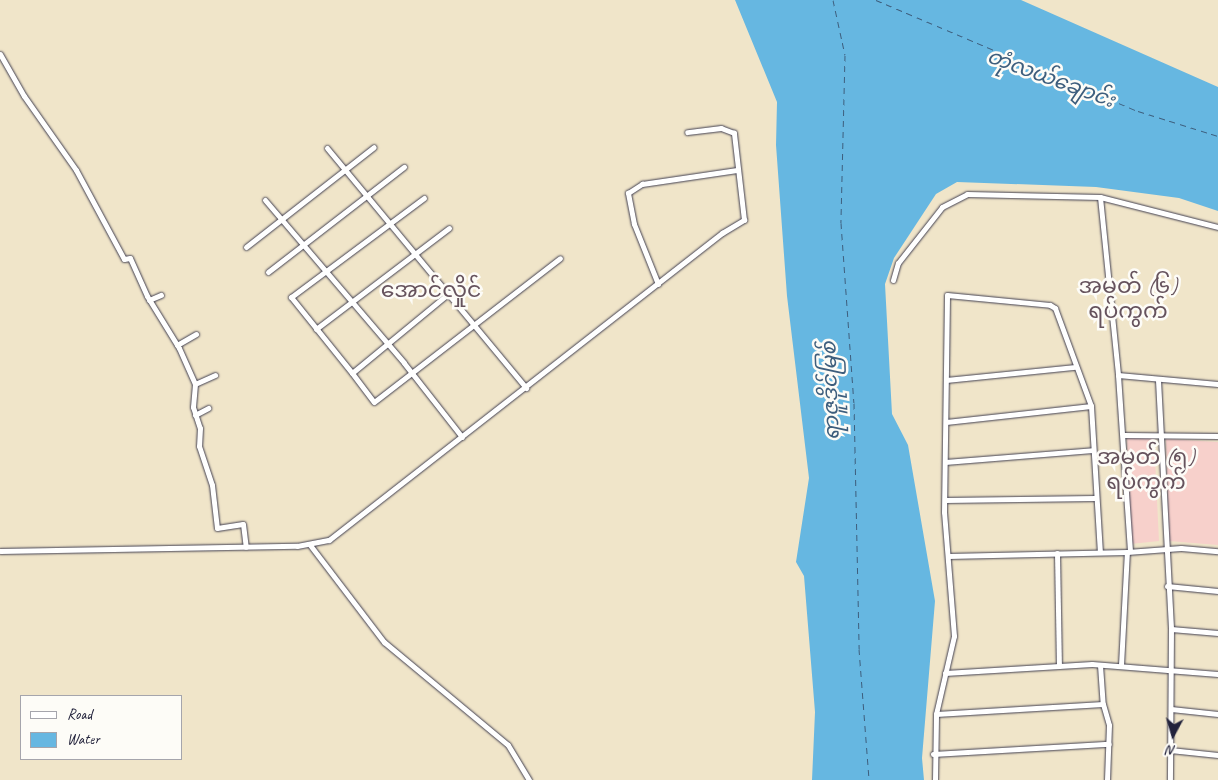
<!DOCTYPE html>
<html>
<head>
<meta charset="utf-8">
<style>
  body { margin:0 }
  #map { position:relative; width:1218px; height:780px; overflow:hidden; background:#f0e5c9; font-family:Caveat,"Noto Sans Myanmar",sans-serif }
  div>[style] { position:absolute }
  .built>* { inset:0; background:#f7d0cb }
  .water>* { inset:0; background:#66b7e1 }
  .ferry>* { height:1px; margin-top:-0.5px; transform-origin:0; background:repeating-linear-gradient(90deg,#3d5e7d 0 6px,transparent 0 11px) }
  .roads { filter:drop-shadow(0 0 1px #413f50) drop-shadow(0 0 1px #413f50) }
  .minor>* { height:5px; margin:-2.5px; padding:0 2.5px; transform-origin:2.5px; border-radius:2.5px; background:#fff }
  span { translate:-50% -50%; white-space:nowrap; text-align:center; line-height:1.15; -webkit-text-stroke:5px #fdfcf7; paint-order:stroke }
  .water-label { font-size:21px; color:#3d5e7d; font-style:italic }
  .quarter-label { font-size:22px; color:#66535d }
  .legend { position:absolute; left:20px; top:695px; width:162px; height:65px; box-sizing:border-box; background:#fdfcf7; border:1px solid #a5a5ac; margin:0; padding:6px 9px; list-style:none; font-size:15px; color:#22223b }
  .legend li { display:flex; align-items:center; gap:10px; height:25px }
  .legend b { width:25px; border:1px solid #a5a5ac }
  .north { position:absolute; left:1148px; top:710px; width:50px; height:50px; -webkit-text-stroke:4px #fdfcf7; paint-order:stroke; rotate:186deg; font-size:14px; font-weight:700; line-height:20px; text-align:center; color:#22223b }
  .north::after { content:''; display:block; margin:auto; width:18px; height:22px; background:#22223b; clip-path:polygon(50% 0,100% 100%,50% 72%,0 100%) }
</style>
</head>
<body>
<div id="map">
  <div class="built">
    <div style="clip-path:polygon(1127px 438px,1154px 438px,1159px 541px,1130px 544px)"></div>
    <div style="clip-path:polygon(1166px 439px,1218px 442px,1218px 545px,1169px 541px)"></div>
  </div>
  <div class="water">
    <div style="clip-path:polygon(735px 0,1021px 0,1218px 87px,1218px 211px,1179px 198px,1096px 187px,957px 182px,936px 194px,894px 258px,885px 284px,892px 414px,908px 445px,935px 601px,922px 758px,924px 780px,812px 780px,815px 712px,804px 576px,796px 562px,809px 478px,787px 296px,776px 145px,777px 102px)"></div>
  </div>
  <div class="ferry">
    <div style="left:833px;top:0;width:56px;rotate:77.7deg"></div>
    <div style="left:845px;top:55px;width:168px;rotate:91.4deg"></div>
    <div style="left:841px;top:223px;width:180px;rotate:85.9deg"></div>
    <div style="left:854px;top:403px;width:246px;rotate:88.8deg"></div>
    <div style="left:859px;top:649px;width:131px;rotate:85.6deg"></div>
    <div style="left:876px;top:0;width:285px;rotate:23deg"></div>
    <div style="left:1138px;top:111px;width:84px;rotate:17.4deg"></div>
  </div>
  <div class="roads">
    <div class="minor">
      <div style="left:0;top:54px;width:48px;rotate:60.3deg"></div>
      <div style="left:24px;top:96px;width:90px;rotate:54.9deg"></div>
      <div style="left:76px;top:170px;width:101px;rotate:61.7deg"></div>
      <div style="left:124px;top:259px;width:6px;rotate:-9deg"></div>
      <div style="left:130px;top:258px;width:42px;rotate:65.9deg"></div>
      <div style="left:147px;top:296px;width:61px;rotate:58.4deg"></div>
      <div style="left:179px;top:348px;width:39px;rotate:66deg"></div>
      <div style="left:195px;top:384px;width:23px;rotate:95deg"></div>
      <div style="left:193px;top:407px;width:22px;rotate:72deg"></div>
      <div style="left:200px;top:428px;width:18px;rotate:93deg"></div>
      <div style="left:199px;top:446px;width:41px;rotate:71.6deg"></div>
      <div style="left:212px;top:485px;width:43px;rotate:83.4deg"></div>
      <div style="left:217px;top:528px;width:26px;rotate:-9deg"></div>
      <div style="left:243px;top:524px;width:23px;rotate:83deg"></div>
      <div style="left:327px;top:148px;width:312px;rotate:50.3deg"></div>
      <div style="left:1100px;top:197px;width:179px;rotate:84.2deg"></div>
      <div style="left:1118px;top:375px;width:176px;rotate:86.1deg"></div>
      <div style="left:424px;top:198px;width:166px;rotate:143.3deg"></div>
      <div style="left:291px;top:297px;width:97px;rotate:51.2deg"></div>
      <div style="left:352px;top:373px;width:126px;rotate:-39.5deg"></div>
      <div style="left:265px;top:200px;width:214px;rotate:49.5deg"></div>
      <div style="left:404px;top:363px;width:94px;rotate:51.9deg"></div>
      <div style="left:246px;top:247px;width:162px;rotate:-38deg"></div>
      <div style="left:268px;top:272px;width:172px;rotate:-37.7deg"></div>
      <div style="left:893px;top:280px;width:18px;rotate:-74deg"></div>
      <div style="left:898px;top:263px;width:71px;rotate:-51.8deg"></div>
      <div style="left:942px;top:207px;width:28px;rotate:-27deg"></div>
      <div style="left:967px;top:194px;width:133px;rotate:1.3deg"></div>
      <div style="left:1100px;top:197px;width:122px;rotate:14.3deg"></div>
      <div style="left:658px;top:284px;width:65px;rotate:-111.8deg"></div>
      <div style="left:634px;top:224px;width:32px;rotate:-101deg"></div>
      <div style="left:628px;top:193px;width:17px;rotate:-33deg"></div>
      <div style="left:642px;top:184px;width:96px;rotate:-8.4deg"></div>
      <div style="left:149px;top:300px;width:13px;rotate:-23deg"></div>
      <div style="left:316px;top:329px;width:167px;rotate:-37.2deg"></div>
      <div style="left:177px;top:345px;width:22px;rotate:-30deg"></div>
      <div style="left:352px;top:373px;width:36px;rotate:53deg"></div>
      <div style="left:374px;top:402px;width:235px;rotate:-37.7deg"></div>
      <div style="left:1118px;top:375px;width:100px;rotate:5.1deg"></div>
      <div style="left:946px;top:380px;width:130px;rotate:-5.8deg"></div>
      <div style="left:1158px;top:380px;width:249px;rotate:87deg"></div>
      <div style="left:1171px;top:629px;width:151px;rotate:90.4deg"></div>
      <div style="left:195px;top:384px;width:22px;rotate:-24deg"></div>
      <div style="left:195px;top:415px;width:15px;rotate:-28deg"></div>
      <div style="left:946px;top:422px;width:146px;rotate:-6.3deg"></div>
      <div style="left:1123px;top:435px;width:95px;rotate:0.6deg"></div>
      <div style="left:945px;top:462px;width:148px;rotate:-4.6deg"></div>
      <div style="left:945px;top:500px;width:150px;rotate:-0.8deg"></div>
      <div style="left:310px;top:545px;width:122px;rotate:52.7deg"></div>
      <div style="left:384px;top:642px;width:161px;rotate:39.7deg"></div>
      <div style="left:508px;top:745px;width:41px;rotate:59deg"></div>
      <div style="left:0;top:551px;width:297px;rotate:-1deg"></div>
      <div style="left:297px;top:546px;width:33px;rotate:-11deg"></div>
      <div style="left:329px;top:540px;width:499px;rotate:-38deg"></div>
      <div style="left:722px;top:233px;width:26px;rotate:-31deg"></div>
      <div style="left:744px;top:220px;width:88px;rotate:-96.6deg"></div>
      <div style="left:734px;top:133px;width:14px;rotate:-159deg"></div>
      <div style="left:721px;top:128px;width:34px;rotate:173deg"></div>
      <div style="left:1057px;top:553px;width:113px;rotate:89deg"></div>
      <div style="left:948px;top:556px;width:179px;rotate:-1.3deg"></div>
      <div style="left:1127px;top:552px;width:54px;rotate:-4.2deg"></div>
      <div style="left:1181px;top:548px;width:37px;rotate:5deg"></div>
      <div style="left:1167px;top:586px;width:51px;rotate:5.6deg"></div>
      <div style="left:1171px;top:629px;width:47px;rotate:4.9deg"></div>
      <div style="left:1100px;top:665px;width:39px;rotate:86deg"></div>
      <div style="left:1103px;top:704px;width:22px;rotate:74deg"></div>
      <div style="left:1109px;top:725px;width:55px;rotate:92.1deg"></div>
      <div style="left:1121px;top:665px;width:113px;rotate:-87deg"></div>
      <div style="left:945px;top:673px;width:147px;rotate:-3.5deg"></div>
      <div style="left:1092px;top:664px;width:126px;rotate:4.5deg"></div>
      <div style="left:1171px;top:709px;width:47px;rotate:6.1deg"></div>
      <div style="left:936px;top:714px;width:167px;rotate:-3.4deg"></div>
      <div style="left:1170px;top:750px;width:48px;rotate:5.9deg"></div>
      <div style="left:933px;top:754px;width:176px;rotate:-3.3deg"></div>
      <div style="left:935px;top:780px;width:66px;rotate:-89.1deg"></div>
      <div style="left:936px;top:714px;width:80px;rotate:-77deg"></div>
      <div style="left:954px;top:636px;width:124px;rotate:-94.6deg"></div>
      <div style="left:944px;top:512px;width:217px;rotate:-89.2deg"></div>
      <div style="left:947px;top:295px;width:103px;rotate:5.5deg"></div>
      <div style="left:1050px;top:305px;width:6px;rotate:31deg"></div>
      <div style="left:1055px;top:308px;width:104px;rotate:69.8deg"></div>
      <div style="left:1091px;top:406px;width:146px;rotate:86.5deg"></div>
    </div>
  </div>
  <div class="water-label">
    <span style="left:1051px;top:78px;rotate:20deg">တုံလယ်ချောင်း</span>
    <span style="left:830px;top:391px;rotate:-92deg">ရာဇူဒိုင်မြစ်</span>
  </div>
  <div class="quarter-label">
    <span style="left:1128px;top:299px">အမှတ် (၆)<br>ရပ်ကွက်</span>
    <span style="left:431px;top:291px">အောင်လှိုင်</span>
    <span style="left:1146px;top:470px">အမှတ် (၅)<br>ရပ်ကွက်</span>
  </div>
  <ul class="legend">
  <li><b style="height:6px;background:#fff"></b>Road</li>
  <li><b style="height:14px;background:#66b7e1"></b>Water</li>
  </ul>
  <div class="north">N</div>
</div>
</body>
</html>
